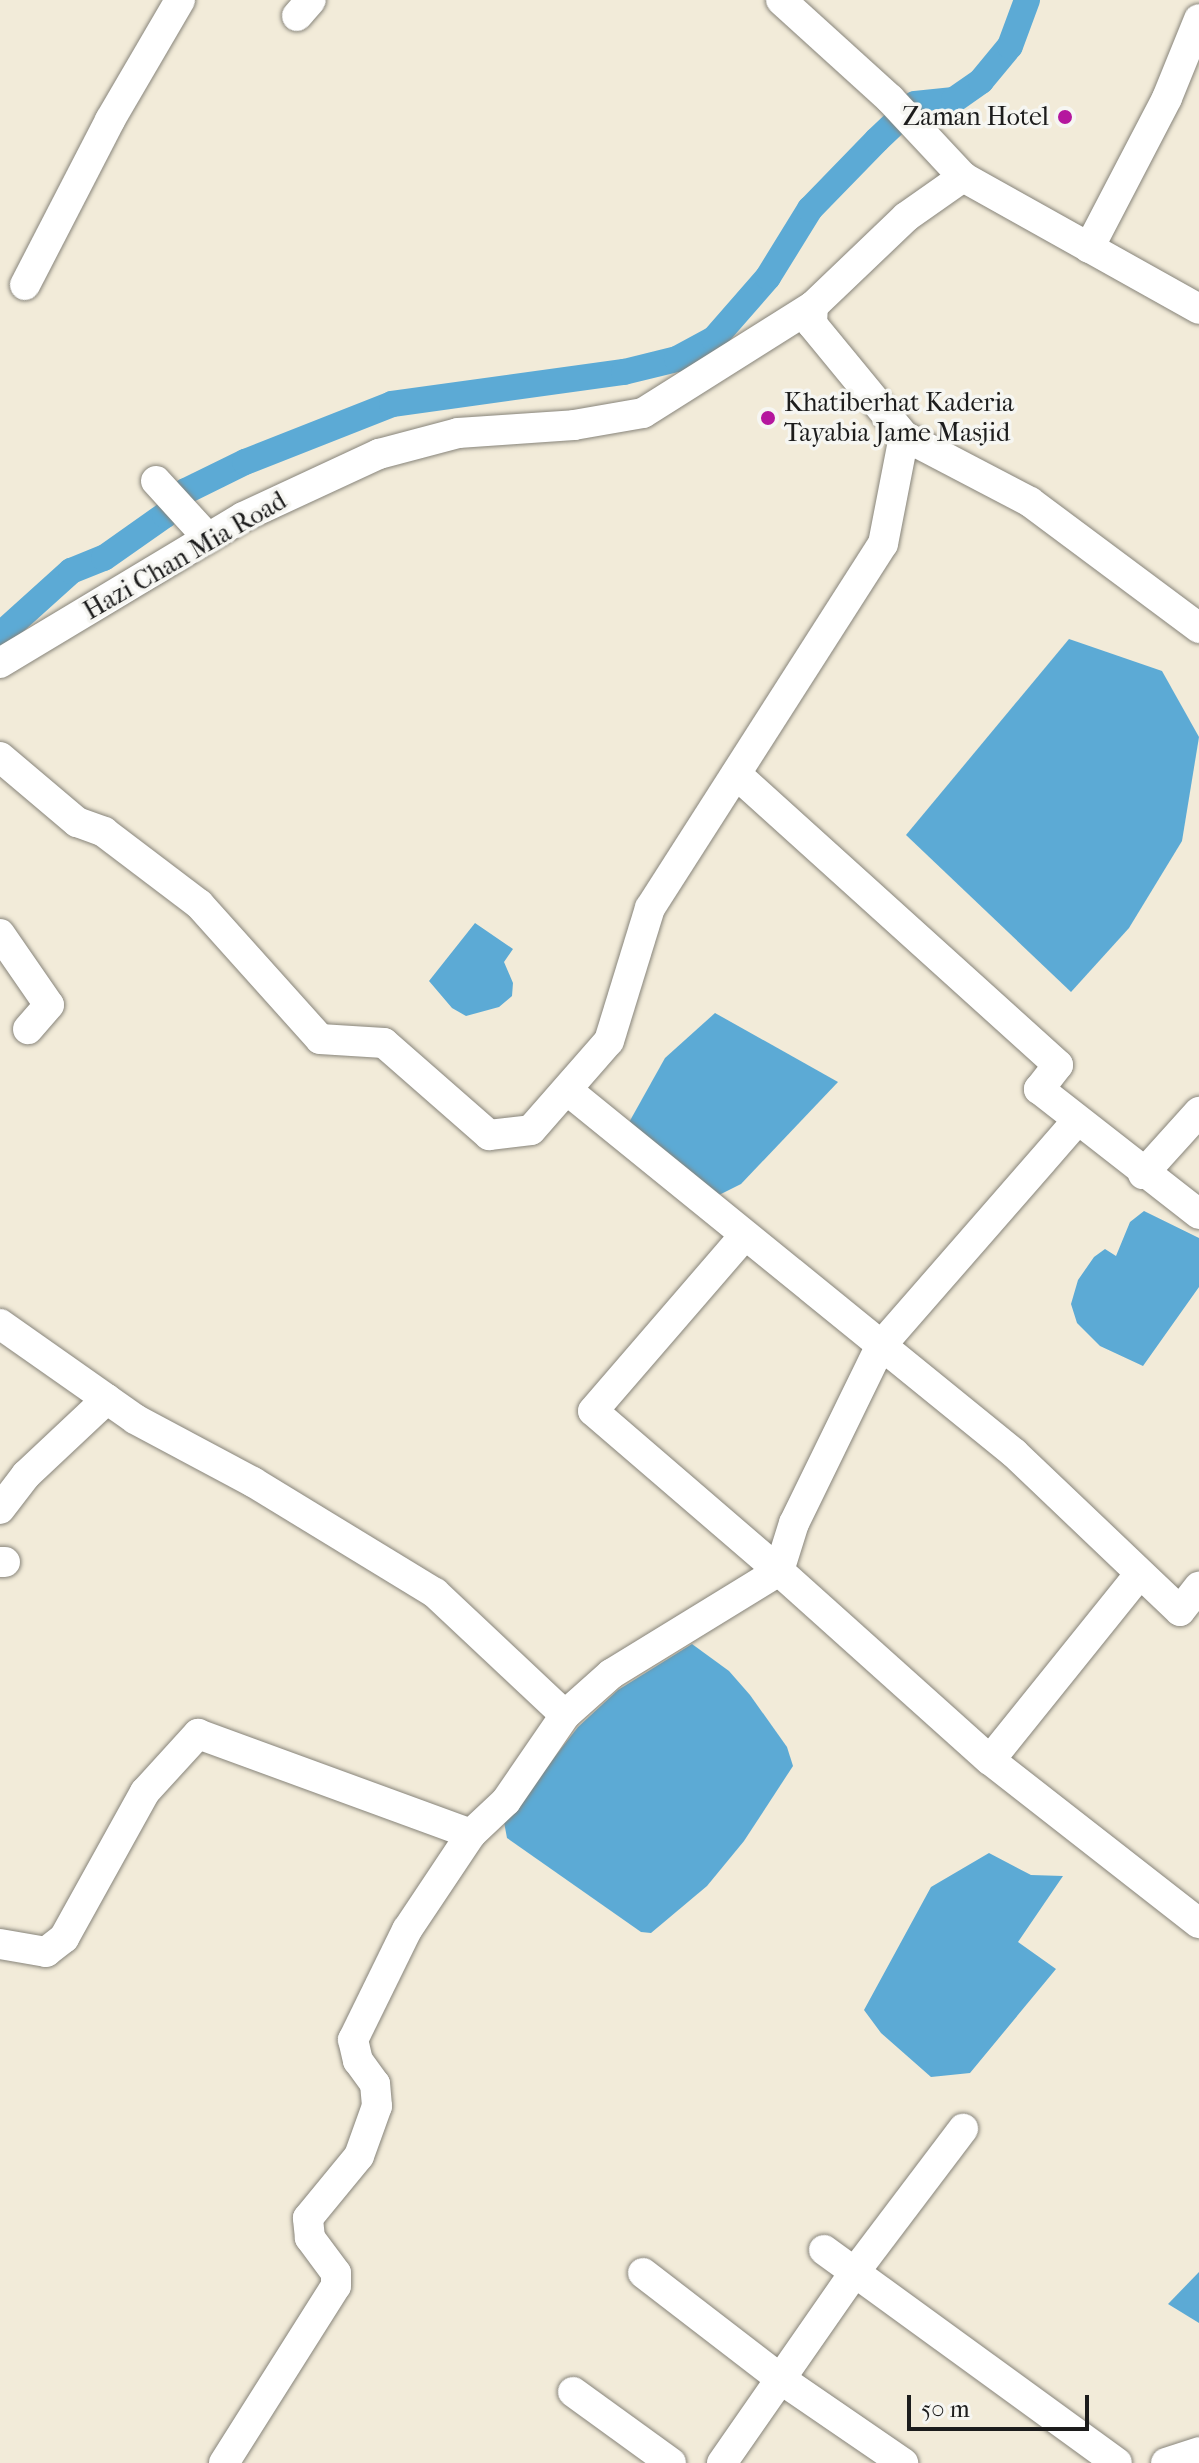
<!DOCTYPE html>
<html>
<head>
<meta charset="utf-8">
<style>
  body { margin:0 }
  #map { position:relative; width:1199px; height:2463px; overflow:hidden; background:#f2ebd9; font-family:"IM FELL French Canon",serif }
  div>[style] { position:absolute }
  .water>* { inset:0; background:#5caad5 }
  .canal>* { height:26px; margin:-13px; padding:0 13px; transform-origin:13px; border-radius:13px; background:#5caad5 }
  .roads { filter:drop-shadow(0 0 2px #87847a) drop-shadow(0 0 2px #87847a) }
  .minor>* { height:30px; margin:-15px; padding:0 15px; transform-origin:15px; border-radius:15px; background:#fff }
  .dots>* { width:22px; height:22px; translate:-50% -50%; box-sizing:border-box; border:4px solid #f6f6f2; border-radius:50% }
  span { translate:-50% -50%; white-space:nowrap; text-align:center; line-height:1.15; -webkit-text-stroke:7px #f6f6f2; paint-order:stroke }
  .poi-label { font-size:26px; color:#1c1c1c }
  .right { translate:-100% -50%; text-align:right }
  .left { translate:0 -50%; text-align:left }
  .street-label { font-size:26px; color:#1c1c1c }
  .scale { position:absolute; left:907px; top:2395px; width:182px; height:36px; box-sizing:border-box; border:4px solid #1c1c1c; border-top:0; padding-left:10px; font-size:24px; line-height:28px; white-space:nowrap; color:#1c1c1c; -webkit-text-stroke:6px #f6f6f2; paint-order:stroke }
</style>
</head>
<body>
<div id="map">
  <div class="water">
    <div style="clip-path:polygon(1069px 639px,1162px 671px,1199px 737px,1182px 841px,1129px 928px,1071px 992px,906px 835px)"></div>
    <div style="clip-path:polygon(475px 923px,513px 949px,504px 962px,513px 983px,512px 996px,499px 1007px,466px 1016px,452px 1008px,429px 981px)"></div>
    <div style="clip-path:polygon(715px 1013px,838px 1082px,741px 1184px,705px 1202px,627px 1126px,665px 1058px)"></div>
    <div style="clip-path:polygon(1144px 1211px,1199px 1238px,1199px 1287px,1143px 1366px,1100px 1346px,1077px 1323px,1071px 1304px,1078px 1280px,1094px 1257px,1105px 1249px,1116px 1256px,1130px 1222px)"></div>
    <div style="clip-path:polygon(692px 1644px,729px 1671px,750px 1695px,787px 1747px,793px 1766px,744px 1841px,707px 1886px,651px 1933px,641px 1932px,507px 1838px,504px 1822px,578px 1727px,618px 1690px)"></div>
    <div style="clip-path:polygon(989px 1853px,1031px 1875px,1063px 1876px,1018px 1942px,1056px 1969px,970px 2073px,931px 2077px,881px 2033px,864px 2010px,931px 1887px)"></div>
    <div style="clip-path:polygon(1199px 2272px,1199px 2323px,1168px 2304px)"></div>
  </div>
  <div class="canal">
    <div style="left:0;top:635px;width:96px;rotate:-42deg"></div>
    <div style="left:71px;top:571px;width:35px;rotate:-22deg"></div>
    <div style="left:104px;top:558px;width:75px;rotate:-35.2deg"></div>
    <div style="left:165px;top:515px;width:32px;rotate:-49deg"></div>
    <div style="left:186px;top:491px;width:66px;rotate:-26.2deg"></div>
    <div style="left:245px;top:462px;width:158px;rotate:-21.5deg"></div>
    <div style="left:392px;top:404px;width:234px;rotate:-7.9deg"></div>
    <div style="left:624px;top:372px;width:55px;rotate:-13.8deg"></div>
    <div style="left:677px;top:359px;width:42px;rotate:-28.4deg"></div>
    <div style="left:714px;top:339px;width:82px;rotate:-48.9deg"></div>
    <div style="left:768px;top:277px;width:80px;rotate:-58.3deg"></div>
    <div style="left:810px;top:209px;width:96px;rotate:-45.8deg"></div>
    <div style="left:877px;top:140px;width:52px;rotate:-43.5deg"></div>
    <div style="left:915px;top:104px;width:39px;rotate:-6deg"></div>
    <div style="left:954px;top:100px;width:33px;rotate:-35deg"></div>
    <div style="left:981px;top:81px;width:45px;rotate:-50.4deg"></div>
    <div style="left:1010px;top:46px;width:49px;rotate:-69.7deg"></div>
  </div>
  <div class="roads">
    <div class="minor">
      <div style="left:781px;top:0;width:147px;rotate:42.2deg"></div>
      <div style="left:890px;top:99px;width:107px;rotate:46.9deg"></div>
      <div style="left:963px;top:177px;width:270px;rotate:29.2deg"></div>
      <div style="left:297px;top:16px;width:21px;rotate:-49deg"></div>
      <div style="left:1089px;top:248px;width:169px;rotate:-62.5deg"></div>
      <div style="left:1167px;top:98px;width:85px;rotate:-67.9deg"></div>
      <div style="left:25px;top:285px;width:186px;rotate:-62.7deg"></div>
      <div style="left:110px;top:120px;width:139px;rotate:-59.7deg"></div>
      <div style="left:904px;top:436px;width:142px;rotate:27.6deg"></div>
      <div style="left:1030px;top:502px;width:211px;rotate:36.7deg"></div>
      <div style="left:156px;top:481px;width:77px;rotate:47.6deg"></div>
      <div style="left:0;top:663px;width:283px;rotate:-31deg"></div>
      <div style="left:243px;top:517px;width:150px;rotate:-24.9deg"></div>
      <div style="left:379px;top:454px;width:82px;rotate:-14.9deg"></div>
      <div style="left:458px;top:433px;width:116px;rotate:-3.9deg"></div>
      <div style="left:574px;top:425px;width:70px;rotate:-9.9deg"></div>
      <div style="left:643px;top:413px;width:201px;rotate:-32.2deg"></div>
      <div style="left:813px;top:306px;width:129px;rotate:-43.7deg"></div>
      <div style="left:906px;top:217px;width:70px;rotate:-35.1deg"></div>
      <div style="left:0;top:757px;width:101px;rotate:40.2deg"></div>
      <div style="left:77px;top:822px;width:29px;rotate:20deg"></div>
      <div style="left:104px;top:832px;width:119px;rotate:37.2deg"></div>
      <div style="left:199px;top:904px;width:181px;rotate:48.1deg"></div>
      <div style="left:320px;top:1039px;width:64px;rotate:3.6deg"></div>
      <div style="left:384px;top:1043px;width:140px;rotate:41.2deg"></div>
      <div style="left:489px;top:1135px;width:42px;rotate:-6.8deg"></div>
      <div style="left:531px;top:1130px;width:118px;rotate:-48.8deg"></div>
      <div style="left:609px;top:1041px;width:139px;rotate:-72.9deg"></div>
      <div style="left:650px;top:908px;width:432px;rotate:-57.4deg"></div>
      <div style="left:883px;top:544px;width:110px;rotate:-79deg"></div>
      <div style="left:904px;top:436px;width:145px;rotate:-129.4deg"></div>
      <div style="left:812px;top:324px;width:18px;rotate:-87deg"></div>
      <div style="left:736px;top:774px;width:434px;rotate:42.1deg"></div>
      <div style="left:1058px;top:1065px;width:31px;rotate:128deg"></div>
      <div style="left:1039px;top:1089px;width:203px;rotate:38deg"></div>
      <div style="left:0;top:934px;width:86px;rotate:55.4deg"></div>
      <div style="left:49px;top:1005px;width:32px;rotate:131deg"></div>
      <div style="left:567px;top:1090px;width:576px;rotate:39.08deg"></div>
      <div style="left:1014px;top:1453px;width:229px;rotate:43.6deg"></div>
      <div style="left:1180px;top:1611px;width:31px;rotate:-52deg"></div>
      <div style="left:1076px;top:1122px;width:298px;rotate:131.1deg"></div>
      <div style="left:880px;top:1347px;width:196px;rotate:116deg"></div>
      <div style="left:794px;top:1523px;width:50px;rotate:107.4deg"></div>
      <div style="left:779px;top:1571px;width:283px;rotate:41.9deg"></div>
      <div style="left:990px;top:1760px;width:265px;rotate:38deg"></div>
      <div style="left:1143px;top:1174px;width:84px;rotate:-47.9deg"></div>
      <div style="left:0;top:1324px;width:165px;rotate:35.1deg"></div>
      <div style="left:135px;top:1419px;width:134px;rotate:28.1deg"></div>
      <div style="left:253px;top:1482px;width:213px;rotate:31.4deg"></div>
      <div style="left:435px;top:1593px;width:178px;rotate:43.2deg"></div>
      <div style="left:0;top:1509px;width:43px;rotate:-52.6deg"></div>
      <div style="left:26px;top:1475px;width:111px;rotate:-43.2deg"></div>
      <div style="left:0;top:1562px;width:5px"></div>
      <div style="left:990px;top:1760px;width:236px;rotate:-51.2deg"></div>
      <div style="left:0;top:1944px;width:47px;rotate:9.9deg"></div>
      <div style="left:46px;top:1952px;width:23px;rotate:-38deg"></div>
      <div style="left:64px;top:1938px;width:167px;rotate:-61deg"></div>
      <div style="left:145px;top:1792px;width:79px;rotate:-47.6deg"></div>
      <div style="left:198px;top:1734px;width:291px;rotate:20.1deg"></div>
      <div style="left:824px;top:2250px;width:362px;rotate:36deg"></div>
      <div style="left:643px;top:2273px;width:175px;rotate:37.6deg"></div>
      <div style="left:782px;top:2380px;width:147px;rotate:34.4deg"></div>
      <div style="left:573px;top:2392px;width:121px;rotate:35.9deg"></div>
      <div style="left:224px;top:2463px;width:209px;rotate:-57.7deg"></div>
      <div style="left:336px;top:2286px;width:13px;rotate:-90deg"></div>
      <div style="left:336px;top:2273px;width:44px;rotate:-126.6deg"></div>
      <div style="left:310px;top:2238px;width:20px;rotate:-96deg"></div>
      <div style="left:308px;top:2218px;width:80px;rotate:-50.6deg"></div>
      <div style="left:359px;top:2156px;width:53px;rotate:-70.2deg"></div>
      <div style="left:377px;top:2106px;width:22px;rotate:-95deg"></div>
      <div style="left:375px;top:2084px;width:29px;rotate:-126deg"></div>
      <div style="left:358px;top:2061px;width:22px;rotate:-103deg"></div>
      <div style="left:353px;top:2040px;width:123px;rotate:-63.9deg"></div>
      <div style="left:407px;top:1930px;width:115px;rotate:-56.3deg"></div>
      <div style="left:471px;top:1834px;width:48px;rotate:-43.3deg"></div>
      <div style="left:506px;top:1801px;width:104px;rotate:-55.5deg"></div>
      <div style="left:565px;top:1715px;width:62px;rotate:-41.7deg"></div>
      <div style="left:611px;top:1674px;width:197px;rotate:-31.5deg"></div>
      <div style="left:779px;top:1571px;width:245px;rotate:-139.3deg"></div>
      <div style="left:593px;top:1411px;width:231px;rotate:-49.2deg"></div>
      <div style="left:722px;top:2463px;width:231px;rotate:-55.2deg"></div>
      <div style="left:854px;top:2273px;width:181px;rotate:-52.9deg"></div>
      <div style="left:1166px;top:2463px;width:35px;rotate:-18deg"></div>
    </div>
  </div>
  <div class="dots">
    <div style="left:1065px;top:117px;background:#b5179e"></div>
    <div style="left:768px;top:418px;background:#b5179e"></div>
  </div>
  <div class="poi-label">
    <span class="right" style="left:1049px;top:117px">Zaman Hotel</span>
    <span class="left" style="left:784px;top:418px">Khatiberhat Kaderia<br>Tayabia Jame Masjid</span>
  </div>
  <div class="street-label">
    <span style="left:185px;top:556px;rotate:-30deg">Hazi Chan Mia Road</span>
  </div>
  <div class="scale">50 m</div>
</div>
</body>
</html>
